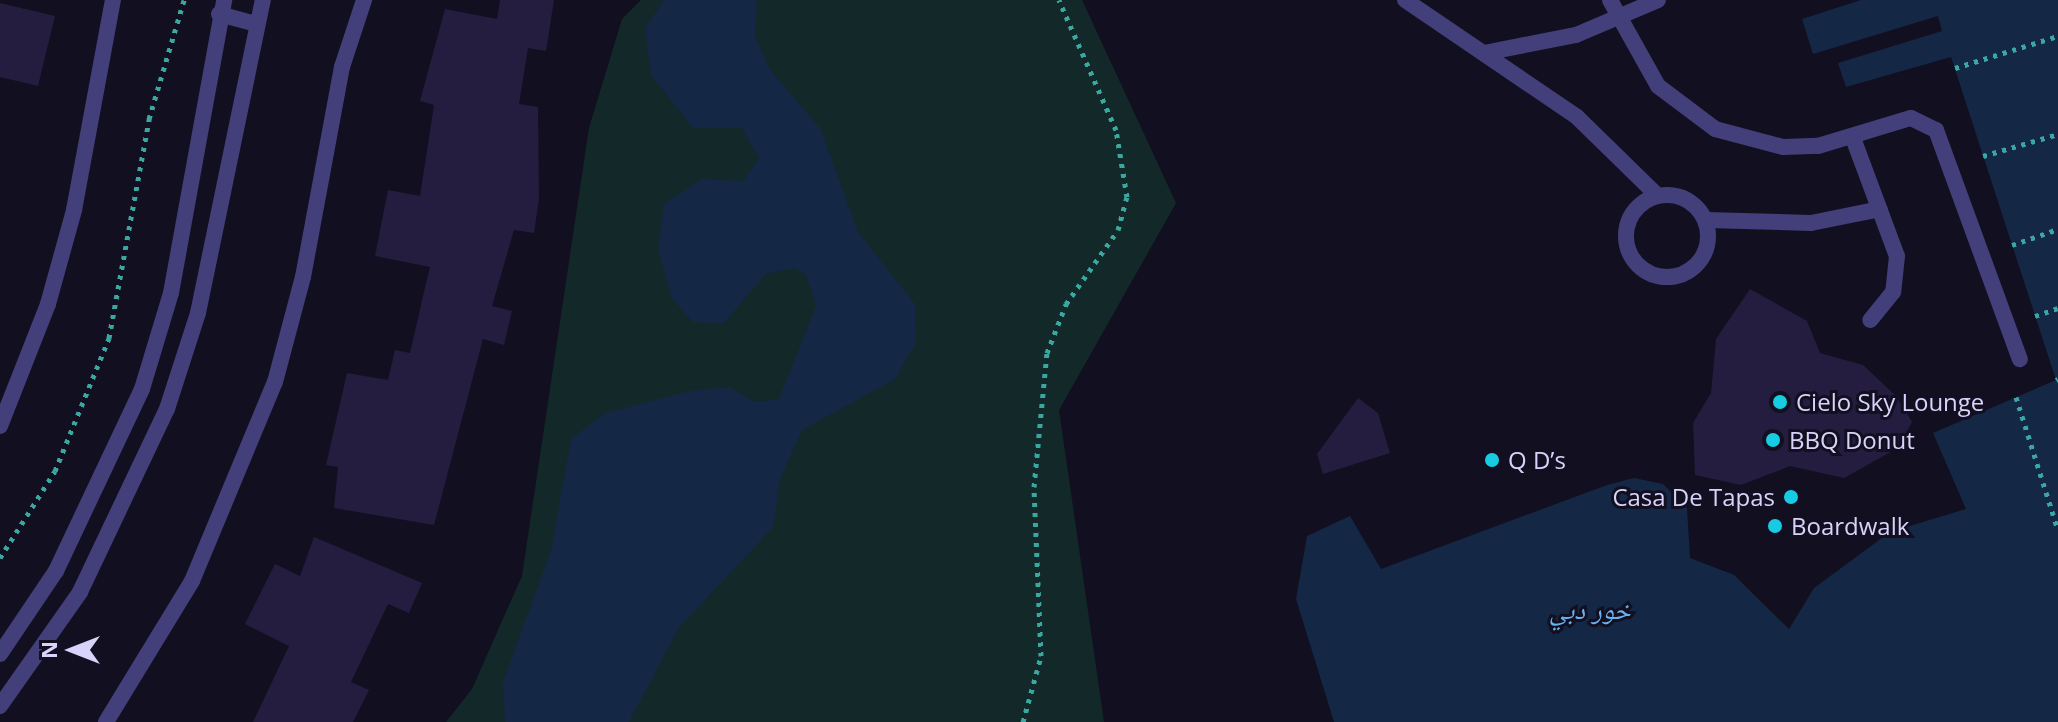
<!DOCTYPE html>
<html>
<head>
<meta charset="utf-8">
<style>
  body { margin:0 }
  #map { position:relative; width:2058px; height:722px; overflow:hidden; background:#120f20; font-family:"Open Sans","Noto Naskh Arabic",sans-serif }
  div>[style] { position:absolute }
  .green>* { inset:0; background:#132929 }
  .water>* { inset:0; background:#142745 }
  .building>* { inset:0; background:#241d3f }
  .path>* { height:5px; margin-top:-2.5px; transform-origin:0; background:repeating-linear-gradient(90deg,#3aa7a1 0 4px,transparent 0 10px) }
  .lane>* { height:16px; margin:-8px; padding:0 8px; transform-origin:8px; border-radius:8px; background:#423f7a }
  .lane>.ring { margin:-8px; padding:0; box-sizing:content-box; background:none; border:16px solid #423f7a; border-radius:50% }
  .dots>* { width:22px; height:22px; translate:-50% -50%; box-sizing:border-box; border:4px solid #120f20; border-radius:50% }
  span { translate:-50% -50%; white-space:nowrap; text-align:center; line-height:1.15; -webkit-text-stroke:6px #120f20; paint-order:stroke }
  .poi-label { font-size:24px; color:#d8d3fa }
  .left { translate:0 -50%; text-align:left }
  .right { translate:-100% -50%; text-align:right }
  .water-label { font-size:26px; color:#6bb2f0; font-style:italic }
  .north { position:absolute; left:32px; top:610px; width:80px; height:80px; -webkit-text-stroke:6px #120f20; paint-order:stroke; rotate:270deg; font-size:22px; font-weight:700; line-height:32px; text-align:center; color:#d8d3fa }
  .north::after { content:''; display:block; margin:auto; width:28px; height:36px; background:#d8d3fa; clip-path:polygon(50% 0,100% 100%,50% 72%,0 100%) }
</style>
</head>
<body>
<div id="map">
  <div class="green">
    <div style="clip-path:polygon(641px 0,1082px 0,1176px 203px,1059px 410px,1104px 722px,446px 722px,472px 689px,522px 576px,589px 128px,622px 19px)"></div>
  </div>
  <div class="water">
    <div style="clip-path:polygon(664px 0,757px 0,755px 36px,769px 68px,821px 130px,858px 232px,915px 304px,916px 343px,895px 379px,802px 430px,780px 479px,773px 527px,678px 629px,629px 722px,505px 722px,503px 682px,551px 550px,571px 439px,605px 413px,690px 391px,729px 387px,755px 402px,779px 399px,816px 306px,806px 275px,794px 268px,766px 274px,724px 323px,693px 322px,672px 299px,658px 249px,664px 204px,702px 179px,743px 181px,759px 158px,742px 128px,693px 128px,651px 75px,645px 28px)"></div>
    <div style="clip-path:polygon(1861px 0,2058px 0,2058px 722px,1334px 722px,1296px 599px,1307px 536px,1350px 516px,1381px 569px,1607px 485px,1634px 478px,1663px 484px,1687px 508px,1690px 558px,1734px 575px,1789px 629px,1814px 588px,1890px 532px,1966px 509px,1933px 433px,2056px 380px,1951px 57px,1846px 87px,1838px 63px,1942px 31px,1938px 16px,1813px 54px,1802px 19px)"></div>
  </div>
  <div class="building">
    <div style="clip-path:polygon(500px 0,554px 0,546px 51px,528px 48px,519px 104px,538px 107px,539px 199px,534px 233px,514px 230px,492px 306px,512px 311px,504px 345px,483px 339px,434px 525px,334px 508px,338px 467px,326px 465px,347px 373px,388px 380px,395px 350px,410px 353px,427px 279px,430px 267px,375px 256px,388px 190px,420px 196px,434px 105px,420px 101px,445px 9px,497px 19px)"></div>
    <div style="clip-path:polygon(0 3px,55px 16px,38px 86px,0 77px)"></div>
    <div style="clip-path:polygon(1750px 289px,1807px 321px,1820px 353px,1863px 365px,1896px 396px,1912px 422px,1898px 448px,1844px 478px,1790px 466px,1741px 485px,1695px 475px,1693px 423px,1711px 393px,1716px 339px)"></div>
    <div style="clip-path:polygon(1358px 398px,1378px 413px,1390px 453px,1323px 474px,1317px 454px)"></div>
    <div style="clip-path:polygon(314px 537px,422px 583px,409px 613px,388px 604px,351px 682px,369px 690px,353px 722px,253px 722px,289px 646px,245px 624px,275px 564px,300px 576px)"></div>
  </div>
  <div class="path">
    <div style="left:1955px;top:68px;width:108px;rotate:-17.3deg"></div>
    <div style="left:1983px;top:156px;width:78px;rotate:-16.3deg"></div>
    <div style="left:2012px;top:245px;width:49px;rotate:-19.2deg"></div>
    <div style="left:2035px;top:316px;width:24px;rotate:-19deg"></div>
    <div style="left:2056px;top:380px;width:2px;rotate:-27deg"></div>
    <div style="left:2016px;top:397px;width:139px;rotate:72.5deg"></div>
    <div style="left:0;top:558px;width:103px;rotate:-57.7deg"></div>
    <div style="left:55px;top:471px;width:144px;rotate:-67.9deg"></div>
    <div style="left:109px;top:338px;width:223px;rotate:-79.6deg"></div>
    <div style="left:149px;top:119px;width:124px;rotate:-73.6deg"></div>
    <div style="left:1023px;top:722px;width:68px;rotate:-74.7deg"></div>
    <div style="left:1041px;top:656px;width:169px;rotate:-92.4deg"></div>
    <div style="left:1034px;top:487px;width:135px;rotate:-84.5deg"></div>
    <div style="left:1047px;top:353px;width:53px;rotate:-68.8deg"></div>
    <div style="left:1066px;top:304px;width:90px;rotate:-54.9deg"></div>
    <div style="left:1118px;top:230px;width:34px;rotate:-75deg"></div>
    <div style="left:1127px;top:197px;width:68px;rotate:-99.3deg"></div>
    <div style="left:1116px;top:130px;width:142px;rotate:-113.7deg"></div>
  </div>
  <div class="lane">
    <div style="left:1405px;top:0;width:208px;rotate:34.2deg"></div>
    <div style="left:1577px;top:117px;width:113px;rotate:44.3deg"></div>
    <div style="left:1610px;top:0;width:98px;rotate:60.8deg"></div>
    <div style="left:1658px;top:86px;width:71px;rotate:37deg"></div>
    <div style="left:1715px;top:129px;width:70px;rotate:14.8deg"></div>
    <div style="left:1783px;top:147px;width:35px;rotate:-2deg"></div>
    <div style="left:1818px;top:146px;width:97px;rotate:-16.8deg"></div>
    <div style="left:1911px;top:118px;width:28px;rotate:26deg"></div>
    <div style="left:1936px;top:130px;width:244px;rotate:69.9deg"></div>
    <div style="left:219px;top:14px;width:38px;rotate:15deg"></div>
    <div style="left:1484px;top:53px;width:94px;rotate:-11.1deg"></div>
    <div style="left:1576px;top:35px;width:89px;rotate:-23.1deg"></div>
    <div style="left:1853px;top:138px;width:126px;rotate:69.6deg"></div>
    <div style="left:1897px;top:256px;width:36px;rotate:96deg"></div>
    <div style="left:1893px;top:292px;width:36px;rotate:129deg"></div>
    <div class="ring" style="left:1626px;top:195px;width:66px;height:66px"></div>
    <div style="left:1706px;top:220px;width:105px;rotate:1.6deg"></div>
    <div style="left:1811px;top:223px;width:70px;rotate:-11.5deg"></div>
    <div style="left:0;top:426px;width:131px;rotate:-68.5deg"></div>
    <div style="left:48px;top:304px;width:98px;rotate:-74.5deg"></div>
    <div style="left:74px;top:210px;width:214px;rotate:-79.5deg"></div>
    <div style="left:0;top:654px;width:100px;rotate:-56deg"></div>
    <div style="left:56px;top:571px;width:201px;rotate:-64.7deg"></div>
    <div style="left:142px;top:389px;width:100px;rotate:-73.2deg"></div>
    <div style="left:171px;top:293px;width:298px;rotate:-79.7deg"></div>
    <div style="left:0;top:706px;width:139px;rotate:-54.9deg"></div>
    <div style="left:80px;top:592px;width:203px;rotate:-64.6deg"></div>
    <div style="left:167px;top:409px;width:101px;rotate:-72.1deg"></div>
    <div style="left:198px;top:313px;width:320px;rotate:-78.3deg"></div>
    <div style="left:106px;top:722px;width:165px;rotate:-58.6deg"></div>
    <div style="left:192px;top:581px;width:216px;rotate:-67.4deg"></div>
    <div style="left:275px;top:382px;width:109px;rotate:-75.1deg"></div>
    <div style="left:303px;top:277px;width:214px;rotate:-79.5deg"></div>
    <div style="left:342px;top:67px;width:71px;rotate:-71.8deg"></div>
  </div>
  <div class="dots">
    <div style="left:1780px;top:402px;background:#17cce2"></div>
    <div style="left:1773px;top:440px;background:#17cce2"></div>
    <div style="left:1492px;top:460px;background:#17cce2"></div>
    <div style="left:1791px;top:497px;background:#17cce2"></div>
    <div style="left:1775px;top:526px;background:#17cce2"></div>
  </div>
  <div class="poi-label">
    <span class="left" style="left:1796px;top:402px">Cielo Sky Lounge</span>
    <span class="left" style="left:1789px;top:440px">BBQ Donut</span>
    <span class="left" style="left:1508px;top:460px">Q D’s</span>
    <span class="right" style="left:1775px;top:497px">Casa De Tapas</span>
    <span class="left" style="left:1791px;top:526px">Boardwalk</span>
  </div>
  <div class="water-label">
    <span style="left:1590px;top:610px">خور دبي</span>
  </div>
  <div class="north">N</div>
</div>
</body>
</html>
